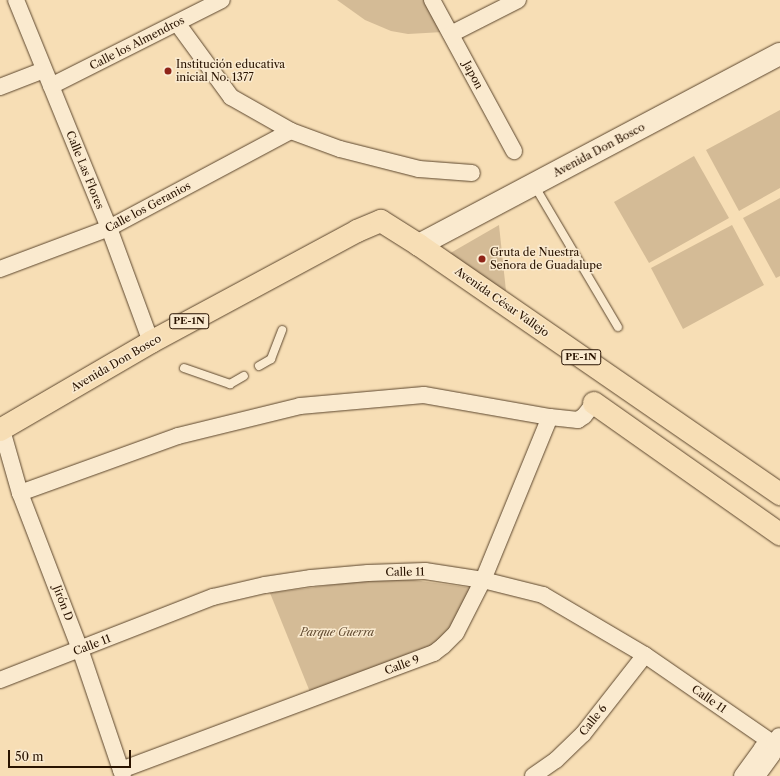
<!DOCTYPE html>
<html>
<head>
<meta charset="utf-8">
<style>
  body { margin:0 }
  #map { position:relative; width:780px; height:776px; overflow:hidden; background:#f7deb5; font-family:"Libre Caslon Text",serif }
  div>[style] { position:absolute }
  .green>* { inset:0; background:#d4bb96 }
  .roads { filter:drop-shadow(0 0 1px #5c462d) drop-shadow(0 0 1px #5c462d) }
  .service>* { height:8px; margin:-4px; padding:0 4px; transform-origin:4px; border-radius:4px; background:#faeacf }
  .minor>* { height:16px; margin:-8px; padding:0 8px; transform-origin:8px; border-radius:8px; background:#faeacf }
  .secondary>* { height:22px; margin:-11px; padding:0 11px; transform-origin:11px; border-radius:11px; background:#faeacf }
  .primary>* { height:22px; margin:-11px; padding:0 11px; transform-origin:11px; border-radius:11px; background:#f7deb5 }
  .dots>* { width:11px; height:11px; translate:-50% -50%; box-sizing:border-box; border:2px solid #faeacf; border-radius:50% }
  span { translate:-50% -50%; white-space:nowrap; text-align:center; line-height:1.15; -webkit-text-stroke:3px #faeacf; paint-order:stroke }
  .shield-label span { padding:1px 3px; background:#faeacf; border:1px solid; border-radius:3px; -webkit-text-stroke-width:0 }
  .shield-label { font-size:10px; color:#291300; font-weight:700 }
  .street-label { font-size:11px; color:#291300 }
  .poi-label { font-size:11px; color:#291300 }
  .left { translate:0 -50%; text-align:left }
  .park-label { font-size:11px; color:#654e34; font-style:italic }
  .scale { position:absolute; left:8px; top:750px; width:123px; height:18px; box-sizing:border-box; border:2px solid #291300; border-top:0; padding-left:5px; font-size:12px; line-height:14px; white-space:nowrap; color:#291300; -webkit-text-stroke:3px #faeacf; paint-order:stroke }
</style>
</head>
<body>
<div id="map">
  <div class="green">
    <div style="clip-path:polygon(337px 0,424px 0,443px 32px,408px 34px,391px 31px,365px 20px)"></div>
    <div style="clip-path:polygon(780px 110px,780px 188px,739px 211px,706px 150px)"></div>
    <div style="clip-path:polygon(694px 156px,729px 218px,649px 263px,614px 202px)"></div>
    <div style="clip-path:polygon(780px 198px,780px 276px,776px 278px,743px 218px)"></div>
    <div style="clip-path:polygon(499px 225px,506px 291px,501px 295px,447px 255px)"></div>
    <div style="clip-path:polygon(732px 225px,764px 285px,683px 329px,651px 268px)"></div>
    <div style="clip-path:polygon(392px 577px,472px 588px,440px 647px,310px 692px,270px 593px)"></div>
  </div>
  <div class="roads">
    <div class="service">
      <div style="left:534px;top:185px;width:165px;rotate:59.4deg"></div>
      <div style="left:259px;top:366px;width:14px;rotate:-30deg"></div>
      <div style="left:271px;top:359px;width:31px;rotate:-69deg"></div>
      <div style="left:184px;top:368px;width:49px;rotate:19.2deg"></div>
      <div style="left:230px;top:384px;width:16px;rotate:-30deg"></div>
    </div>
    <div class="minor">
      <div style="left:16px;top:0;width:246px;rotate:67.8deg"></div>
      <div style="left:109px;top:228px;width:121px;rotate:69.8deg"></div>
      <div style="left:432px;top:0;width:172px;rotate:61.5deg"></div>
      <div style="left:177px;top:23px;width:92px;rotate:53.9deg"></div>
      <div style="left:231px;top:97px;width:69px;rotate:29.5deg"></div>
      <div style="left:291px;top:131px;width:52px;rotate:20.2deg"></div>
      <div style="left:340px;top:149px;width:81px;rotate:14.2deg"></div>
      <div style="left:419px;top:169px;width:53px;rotate:4.3deg"></div>
      <div style="left:451px;top:34px;width:75px;rotate:-26.9deg"></div>
      <div style="left:51px;top:86px;width:191px;rotate:-26.7deg"></div>
      <div style="left:0;top:87px;width:47px;rotate:-21.1deg"></div>
      <div style="left:0;top:269px;width:116px;rotate:-20.6deg"></div>
      <div style="left:109px;top:228px;width:206px;rotate:-28.1deg"></div>
      <div style="left:2px;top:430px;width:66px;rotate:74.1deg"></div>
      <div style="left:20px;top:493px;width:167px;rotate:69deg"></div>
      <div style="left:80px;top:649px;width:134px;rotate:71.3deg"></div>
      <div style="left:20px;top:493px;width:168px;rotate:-19.8deg"></div>
      <div style="left:178px;top:436px;width:126px;rotate:-13.8deg"></div>
      <div style="left:300px;top:406px;width:124px;rotate:-5.1deg"></div>
      <div style="left:424px;top:395px;width:128px;rotate:9.9deg"></div>
      <div style="left:550px;top:417px;width:28px;rotate:6deg"></div>
      <div style="left:578px;top:420px;width:7px;rotate:-34deg"></div>
      <div style="left:584px;top:416px;width:16px;rotate:-52deg"></div>
      <div style="left:0;top:680px;width:229px;rotate:-21.3deg"></div>
      <div style="left:213px;top:597px;width:53px;rotate:-13deg"></div>
      <div style="left:265px;top:585px;width:47px;rotate:-8.7deg"></div>
      <div style="left:311px;top:578px;width:57px;rotate:-5deg"></div>
      <div style="left:368px;top:573px;width:57px;rotate:-2deg"></div>
      <div style="left:425px;top:571px;width:59px;rotate:8.8deg"></div>
      <div style="left:483px;top:580px;width:62px;rotate:14deg"></div>
      <div style="left:543px;top:595px;width:118px;rotate:30.5deg"></div>
      <div style="left:645px;top:655px;width:164px;rotate:34.6deg"></div>
      <div style="left:121px;top:770px;width:334px;rotate:-20.5deg"></div>
      <div style="left:434px;top:653px;width:11px;rotate:-38deg"></div>
      <div style="left:443px;top:646px;width:18px;rotate:-45deg"></div>
      <div style="left:456px;top:633px;width:59px;rotate:-63deg"></div>
      <div style="left:483px;top:580px;width:176px;rotate:-67.7deg"></div>
      <div style="left:533px;top:776px;width:28px;rotate:-35deg"></div>
      <div style="left:556px;top:760px;width:37px;rotate:-44deg"></div>
      <div style="left:583px;top:734px;width:100px;rotate:-51.9deg"></div>
      <div style="left:742px;top:776px;width:34px;rotate:-54deg"></div>
      <div style="left:762px;top:748px;width:13px;rotate:-18deg"></div>
      <div style="left:757px;top:776px;width:26px;rotate:-54deg"></div>
      <div style="left:772px;top:755px;width:11px;rotate:-80deg"></div>
      <div style="left:774px;top:744px;width:9px;rotate:-58deg"></div>
    </div>
    <div class="secondary">
      <div style="left:419px;top:245px;width:408px;rotate:-27.9deg"></div>
    </div>
    <div class="primary">
      <div style="left:594px;top:403px;width:228px;rotate:35.2deg"></div>
      <div style="left:0;top:430px;width:175px;rotate:-30.2deg"></div>
      <div style="left:151px;top:342px;width:234px;rotate:-28.3deg"></div>
      <div style="left:357px;top:231px;width:26px;rotate:-23deg"></div>
      <div style="left:381px;top:221px;width:45px;rotate:32.3deg"></div>
      <div style="left:419px;top:245px;width:439px;rotate:34.6deg"></div>
    </div>
  </div>
  <div class="dots">
    <div style="left:168px;top:71px;background:#8f2418"></div>
    <div style="left:482px;top:259px;background:#8f2418"></div>
  </div>
  <div class="shield-label">
    <span style="left:189px;top:321px">PE-1N</span>
    <span style="left:581px;top:357px">PE-1N</span>
  </div>
  <div class="street-label">
    <span style="left:137px;top:43px;rotate:-27deg">Calle los Almendros</span>
    <span style="left:473px;top:75px;rotate:62deg">Japon</span>
    <span style="left:599px;top:150px;rotate:-28deg">Avenida Don Bosco</span>
    <span style="left:85px;top:170px;rotate:68deg">Calle Las Flores</span>
    <span style="left:148px;top:207px;rotate:-28deg">Calle los Geranios</span>
    <span style="left:502px;top:302px;rotate:35deg">Avenida César Vallejo</span>
    <span style="left:116px;top:363px;rotate:-30deg">Avenida Don Bosco</span>
    <span style="left:405px;top:572px;rotate:-1deg">Calle 11</span>
    <span style="left:63px;top:603px;rotate:69deg">Jirón D</span>
    <span style="left:92px;top:645px;rotate:-21deg">Calle 11</span>
    <span style="left:402px;top:665px;rotate:-20deg">Calle 9</span>
    <span style="left:709px;top:699px;rotate:35deg">Calle 11</span>
    <span style="left:593px;top:720px;rotate:-51deg">Calle 6</span>
  </div>
  <div class="poi-label">
    <span class="left" style="left:176px;top:71px">Institución educativa<br>inicial No. 1377</span>
    <span class="left" style="left:490px;top:259px">Gruta de Nuestra<br>Señora de Guadalupe</span>
  </div>
  <div class="park-label">
    <span style="left:337px;top:632px">Parque Guerra</span>
  </div>
  <div class="scale">50 m</div>
</div>
</body>
</html>
